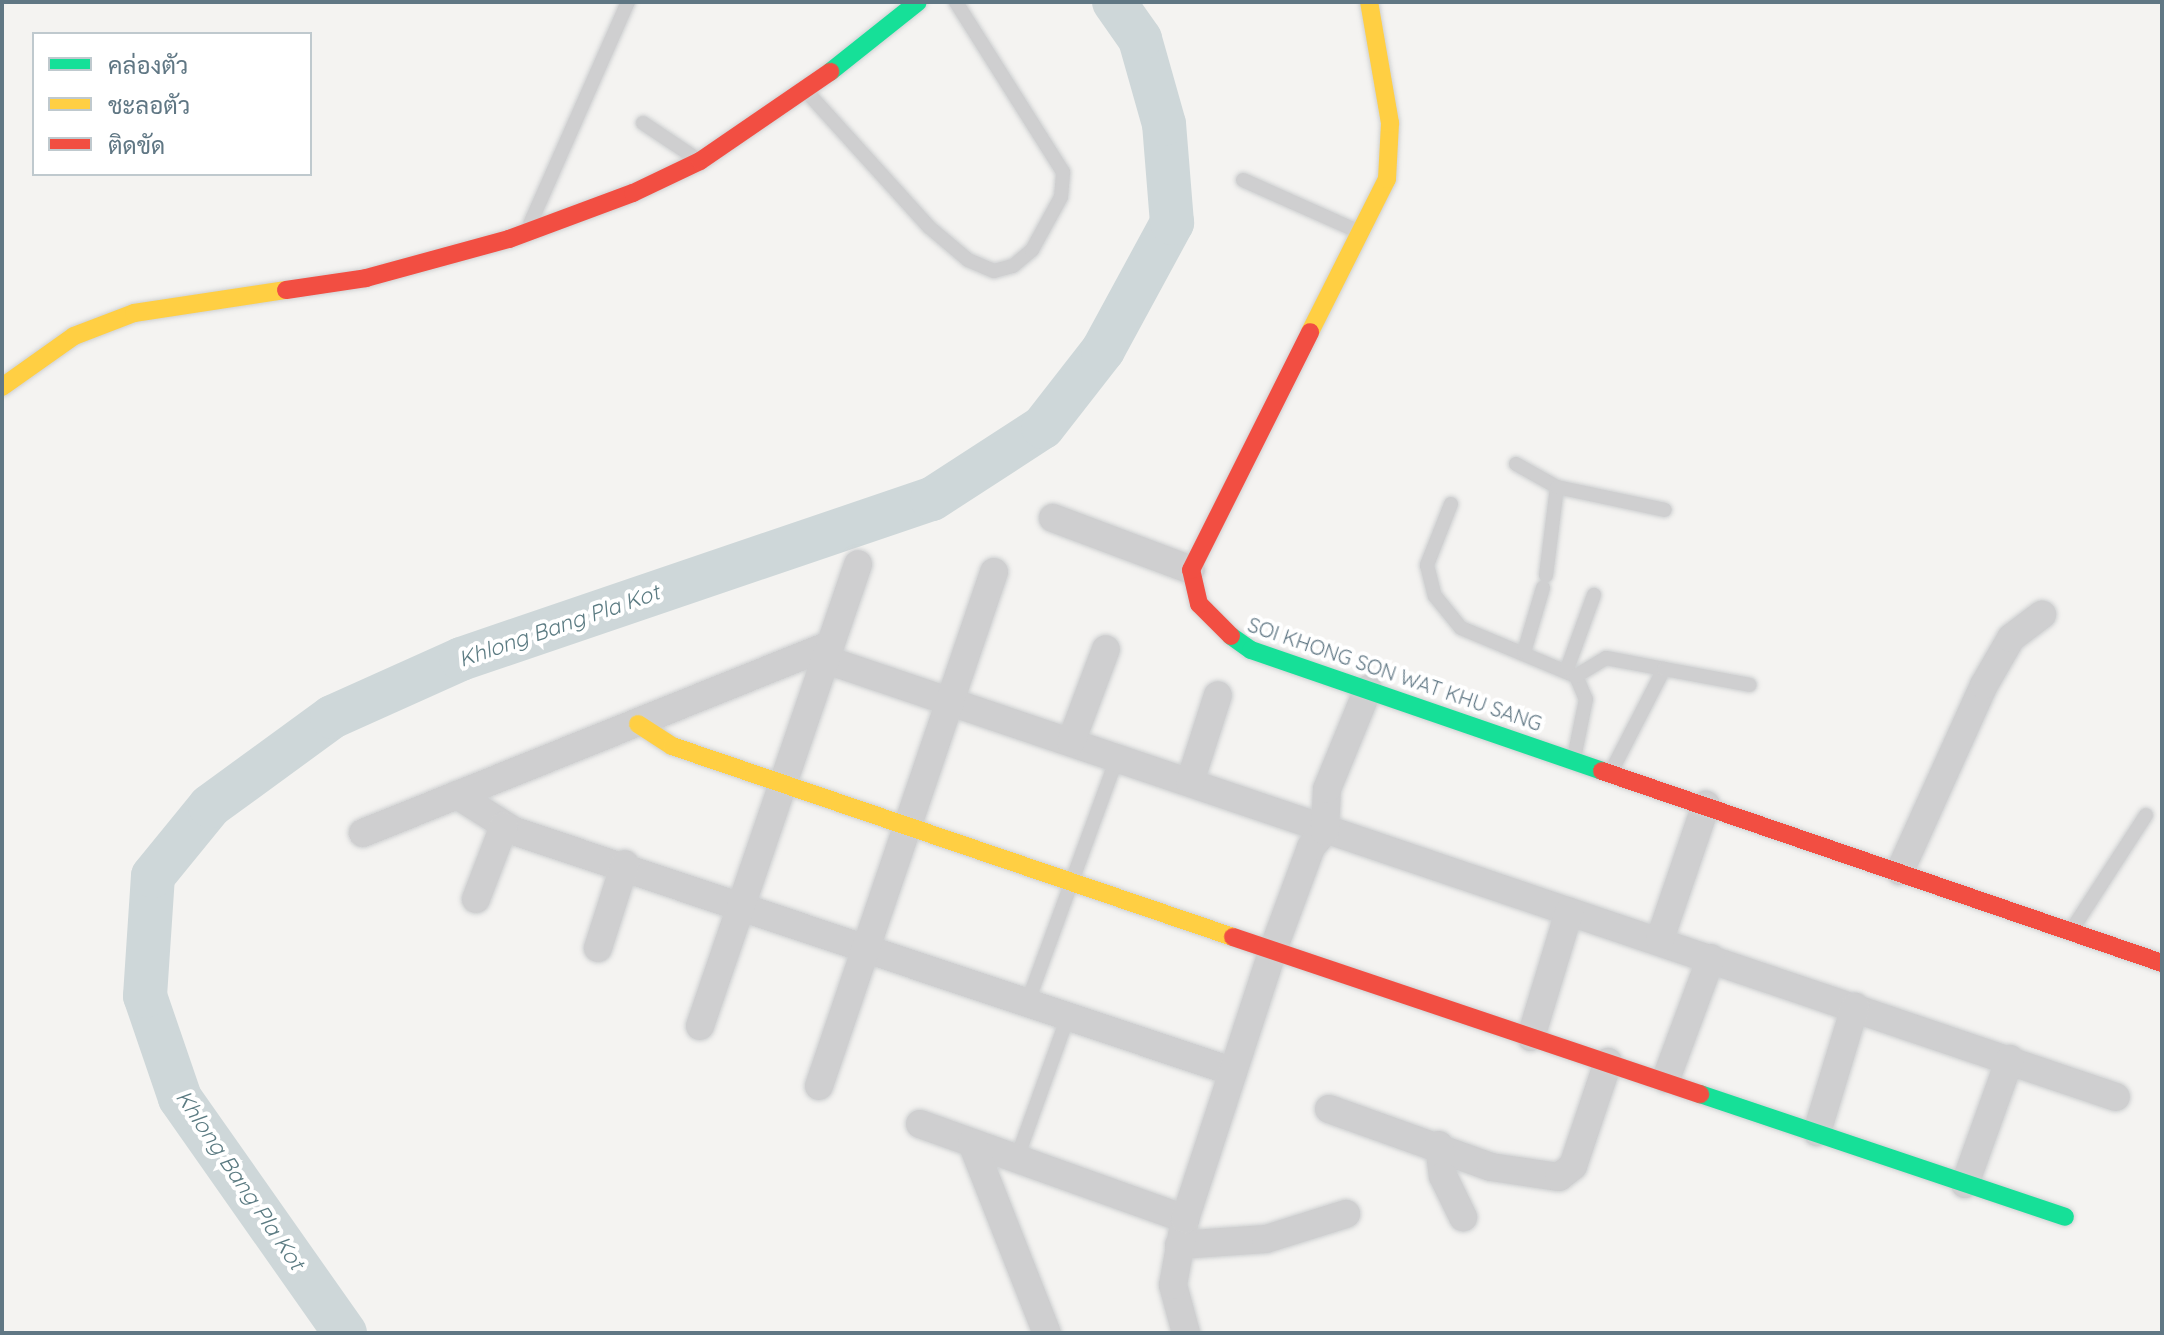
<!DOCTYPE html>
<html>
<head>
<meta charset="utf-8">
<style>
  body { margin:0 }
  #map { position:relative; width:2164px; height:1335px; overflow:hidden; background:#f4f3f1; font-family:Quicksand,Sarabun,sans-serif }
  div>[style] { position:absolute }
  .river>* { height:44px; margin:-22px; padding:0 22px; transform-origin:22px; border-radius:22px; background:#ced7d9 }
  .roads { filter:drop-shadow(0 0 2px #cfd1d2) drop-shadow(0 0 2px #cfd1d2) }
  .lane>* { height:14px; margin:-7px; padding:0 7px; transform-origin:7px; border-radius:7px; background:#cfcfd0 }
  .street>* { height:28px; margin:-14px; padding:0 14px; transform-origin:14px; border-radius:14px; background:#cfcfd0 }
  .fast>* { height:18px; margin:-9px; padding:0 9px; transform-origin:9px; border-radius:9px; background:#16e098 }
  .slow>* { height:18px; margin:-9px; padding:0 9px; transform-origin:9px; border-radius:9px; background:#ffcf43 }
  .jam>* { height:18px; margin:-9px; padding:0 9px; transform-origin:9px; border-radius:9px; background:#f24e42 }
  span { translate:-50% -50%; white-space:nowrap; text-align:center; line-height:1.15; -webkit-text-stroke:8px #fff; paint-order:stroke }
  .street-label { font-size:20px; color:#607784 }
  .water-label { font-size:22px; color:#5b7b82; font-style:italic }
  .frame { position:absolute; inset:0; border:4px solid #607784; pointer-events:none }
  .legend { position:absolute; left:32px; top:32px; width:280px; height:144px; box-sizing:border-box; background:#fff; border:2px solid #bfc9ce; margin:0; padding:10px 14px; list-style:none; font-size:24px; color:#607784 }
  .legend li { display:flex; align-items:center; gap:16px; height:40px }
  .legend b { width:40px; border:2px solid #bfc9ce }
</style>
</head>
<body>
<div id="map">
  <div class="river">
    <div style="left:345px;top:1333px;width:287px;rotate:-125.1deg"></div>
    <div style="left:180px;top:1098px;width:108px;rotate:-108.9deg"></div>
    <div style="left:145px;top:996px;width:120px;rotate:-86.2deg"></div>
    <div style="left:153px;top:876px;width:90px;rotate:-50.8deg"></div>
    <div style="left:210px;top:806px;width:151px;rotate:-36.1deg"></div>
    <div style="left:332px;top:717px;width:141px;rotate:-24.2deg"></div>
    <div style="left:461px;top:659px;width:497px;rotate:-18.8deg"></div>
    <div style="left:932px;top:499px;width:132px;rotate:-33deg"></div>
    <div style="left:1043px;top:427px;width:98px;rotate:-52.1deg"></div>
    <div style="left:1103px;top:350px;width:145px;rotate:-61.5deg"></div>
    <div style="left:1172px;top:223px;width:99px;rotate:-94.6deg"></div>
    <div style="left:1164px;top:124px;width:88px;rotate:-105.8deg"></div>
    <div style="left:1140px;top:39px;width:45px;rotate:-125.1deg"></div>
  </div>
  <div class="roads">
    <div class="lane">
      <div style="left:807px;top:92px;width:182px;rotate:47.9deg"></div>
      <div style="left:929px;top:227px;width:51px;rotate:40.2deg"></div>
      <div style="left:968px;top:260px;width:28px;rotate:23deg"></div>
      <div style="left:994px;top:271px;width:20px;rotate:-15deg"></div>
      <div style="left:1013px;top:266px;width:25px;rotate:-40deg"></div>
      <div style="left:1032px;top:250px;width:60px;rotate:-61.3deg"></div>
      <div style="left:1061px;top:197px;width:25px;rotate:-85deg"></div>
      <div style="left:1063px;top:172px;width:201px;rotate:-122.2deg"></div>
      <div style="left:643px;top:123px;width:65px;rotate:33.7deg"></div>
      <div style="left:1243px;top:180px;width:128px;rotate:24deg"></div>
      <div style="left:530px;top:224px;width:243px;rotate:-66.2deg"></div>
      <div style="left:1516px;top:464px;width:47px;rotate:29.3deg"></div>
      <div style="left:1557px;top:487px;width:89px;rotate:97.1deg"></div>
      <div style="left:1557px;top:487px;width:110px;rotate:12deg"></div>
      <div style="left:1451px;top:504px;width:66px;rotate:111.5deg"></div>
      <div style="left:1427px;top:565px;width:32px;rotate:76deg"></div>
      <div style="left:1435px;top:596px;width:41px;rotate:50.9deg"></div>
      <div style="left:1461px;top:628px;width:125px;rotate:22.7deg"></div>
      <div style="left:1576px;top:676px;width:25px;rotate:67deg"></div>
      <div style="left:1586px;top:699px;width:60px;rotate:101.5deg"></div>
      <div style="left:1524px;top:652px;width:67px;rotate:-73.5deg"></div>
      <div style="left:1567px;top:669px;width:79px;rotate:-70deg"></div>
      <div style="left:1576px;top:676px;width:35px;rotate:-31deg"></div>
      <div style="left:1606px;top:658px;width:59px;rotate:10.7deg"></div>
      <div style="left:1611px;top:772px;width:116px;rotate:-62.8deg"></div>
      <div style="left:1664px;top:669px;width:87px;rotate:10.5deg"></div>
      <div style="left:2071px;top:931px;width:138px;rotate:-57.1deg"></div>
      <div style="left:1027px;top:1004px;width:262px;rotate:-69.9deg"></div>
      <div style="left:1017px;top:1158px;width:148px;rotate:-70.2deg"></div>
    </div>
    <div class="street">
      <div style="left:1053px;top:518px;width:147px;rotate:20.6deg"></div>
      <div style="left:824px;top:659px;width:1364px;rotate:18.73deg"></div>
      <div style="left:1071px;top:742px;width:99px;rotate:-69.4deg"></div>
      <div style="left:1190px;top:782px;width:91px;rotate:-72.2deg"></div>
      <div style="left:457px;top:795px;width:67px;rotate:32.3deg"></div>
      <div style="left:514px;top:831px;width:756px;rotate:18.51deg"></div>
      <div style="left:363px;top:833px;width:500px;rotate:-21.95deg"></div>
      <div style="left:1900px;top:871px;width:204px;rotate:-65.7deg"></div>
      <div style="left:1984px;top:685px;width:54px;rotate:-60.1deg"></div>
      <div style="left:2011px;top:638px;width:39px;rotate:-37deg"></div>
      <div style="left:476px;top:899px;width:78px;rotate:-69deg"></div>
      <div style="left:1660px;top:939px;width:142px;rotate:-71.1deg"></div>
      <div style="left:598px;top:948px;width:88px;rotate:-72.2deg"></div>
      <div style="left:700px;top:1026px;width:488px;rotate:-71.1deg"></div>
      <div style="left:1531px;top:1037px;width:131px;rotate:-73.1deg"></div>
      <div style="left:1666px;top:1079px;width:129px;rotate:-69.6deg"></div>
      <div style="left:819px;top:1086px;width:543px;rotate:-71.2deg"></div>
      <div style="left:1329px;top:1109px;width:172px;rotate:19.7deg"></div>
      <div style="left:1491px;top:1167px;width:69px;rotate:8.4deg"></div>
      <div style="left:1559px;top:1177px;width:18px;rotate:-38deg"></div>
      <div style="left:1573px;top:1166px;width:110px;rotate:-71.4deg"></div>
      <div style="left:920px;top:1124px;width:282px;rotate:19.7deg"></div>
      <div style="left:1817px;top:1132px;width:131px;rotate:-73.1deg"></div>
      <div style="left:972px;top:1143px;width:204px;rotate:68.5deg"></div>
      <div style="left:1439px;top:1145px;width:31px;rotate:83deg"></div>
      <div style="left:1443px;top:1176px;width:46px;rotate:64deg"></div>
      <div style="left:1965px;top:1184px;width:133px;rotate:-70.2deg"></div>
      <div style="left:1179px;top:1245px;width:87px;rotate:-3.9deg"></div>
      <div style="left:1266px;top:1239px;width:84px;rotate:-17.4deg"></div>
      <div style="left:1186px;top:1333px;width:50px;rotate:-105.2deg"></div>
      <div style="left:1173px;top:1285px;width:67px;rotate:-79.7deg"></div>
      <div style="left:1185px;top:1219px;width:283px;rotate:-71.9deg"></div>
      <div style="left:1273px;top:950px;width:110px;rotate:-69.7deg"></div>
      <div style="left:1311px;top:847px;width:21px;rotate:-49deg"></div>
      <div style="left:1325px;top:831px;width:42px;rotate:-87.3deg"></div>
      <div style="left:1327px;top:789px;width:108px;rotate:-67.7deg"></div>
    </div>
    <div class="fast">
      <div style="left:830px;top:72px;width:112px;rotate:-38.5deg"></div>
      <div style="left:1231px;top:636px;width:24px;rotate:35deg"></div>
      <div style="left:1251px;top:650px;width:371px;rotate:19deg"></div>
      <div style="left:1700px;top:1094px;width:385px;rotate:18.6deg"></div>
    </div>
    <div class="slow">
      <div style="left:1310px;top:332px;width:171px;rotate:-63.3deg"></div>
      <div style="left:1387px;top:179px;width:56px;rotate:-86.9deg"></div>
      <div style="left:1390px;top:123px;width:123px;rotate:-99.8deg"></div>
      <div style="left:2px;top:387px;width:88px;rotate:-35.3deg"></div>
      <div style="left:74px;top:336px;width:64px;rotate:-21deg"></div>
      <div style="left:134px;top:313px;width:154px;rotate:-8.6deg"></div>
      <div style="left:638px;top:724px;width:40px;rotate:32.9deg"></div>
      <div style="left:672px;top:746px;width:593px;rotate:18.8deg"></div>
    </div>
    <div class="jam">
      <div style="left:286px;top:290px;width:81px;rotate:-8.5deg"></div>
      <div style="left:366px;top:278px;width:148px;rotate:-15.3deg"></div>
      <div style="left:509px;top:239px;width:132px;rotate:-20.4deg"></div>
      <div style="left:633px;top:193px;width:74px;rotate:-25.5deg"></div>
      <div style="left:700px;top:161px;width:158px;rotate:-34.4deg"></div>
      <div style="left:1231px;top:636px;width:45px;rotate:-135deg"></div>
      <div style="left:1199px;top:604px;width:35px;rotate:-103deg"></div>
      <div style="left:1191px;top:570px;width:266px;rotate:-63.4deg"></div>
      <div style="left:1602px;top:771px;width:592px;rotate:18.92deg"></div>
      <div style="left:1233px;top:937px;width:493px;rotate:18.6deg"></div>
    </div>
  </div>
  <div class="street-label">
    <span style="left:1395px;top:674px;rotate:19deg">SOI KHONG SON WAT KHU SANG</span>
  </div>
  <div class="water-label">
    <span style="left:559px;top:626px;rotate:-19deg">Khlong Bang Pla Kot</span>
    <span style="left:240px;top:1180px;rotate:56deg">Khlong Bang Pla Kot</span>
  </div>
  <div class="frame"></div>
  <ul class="legend">
  <li><b style="height:10px;background:#16e098"></b>คล่องตัว</li>
  <li><b style="height:10px;background:#ffcf43"></b>ชะลอตัว</li>
  <li><b style="height:10px;background:#f24e42"></b>ติดขัด</li>
  </ul>
</div>
</body>
</html>
